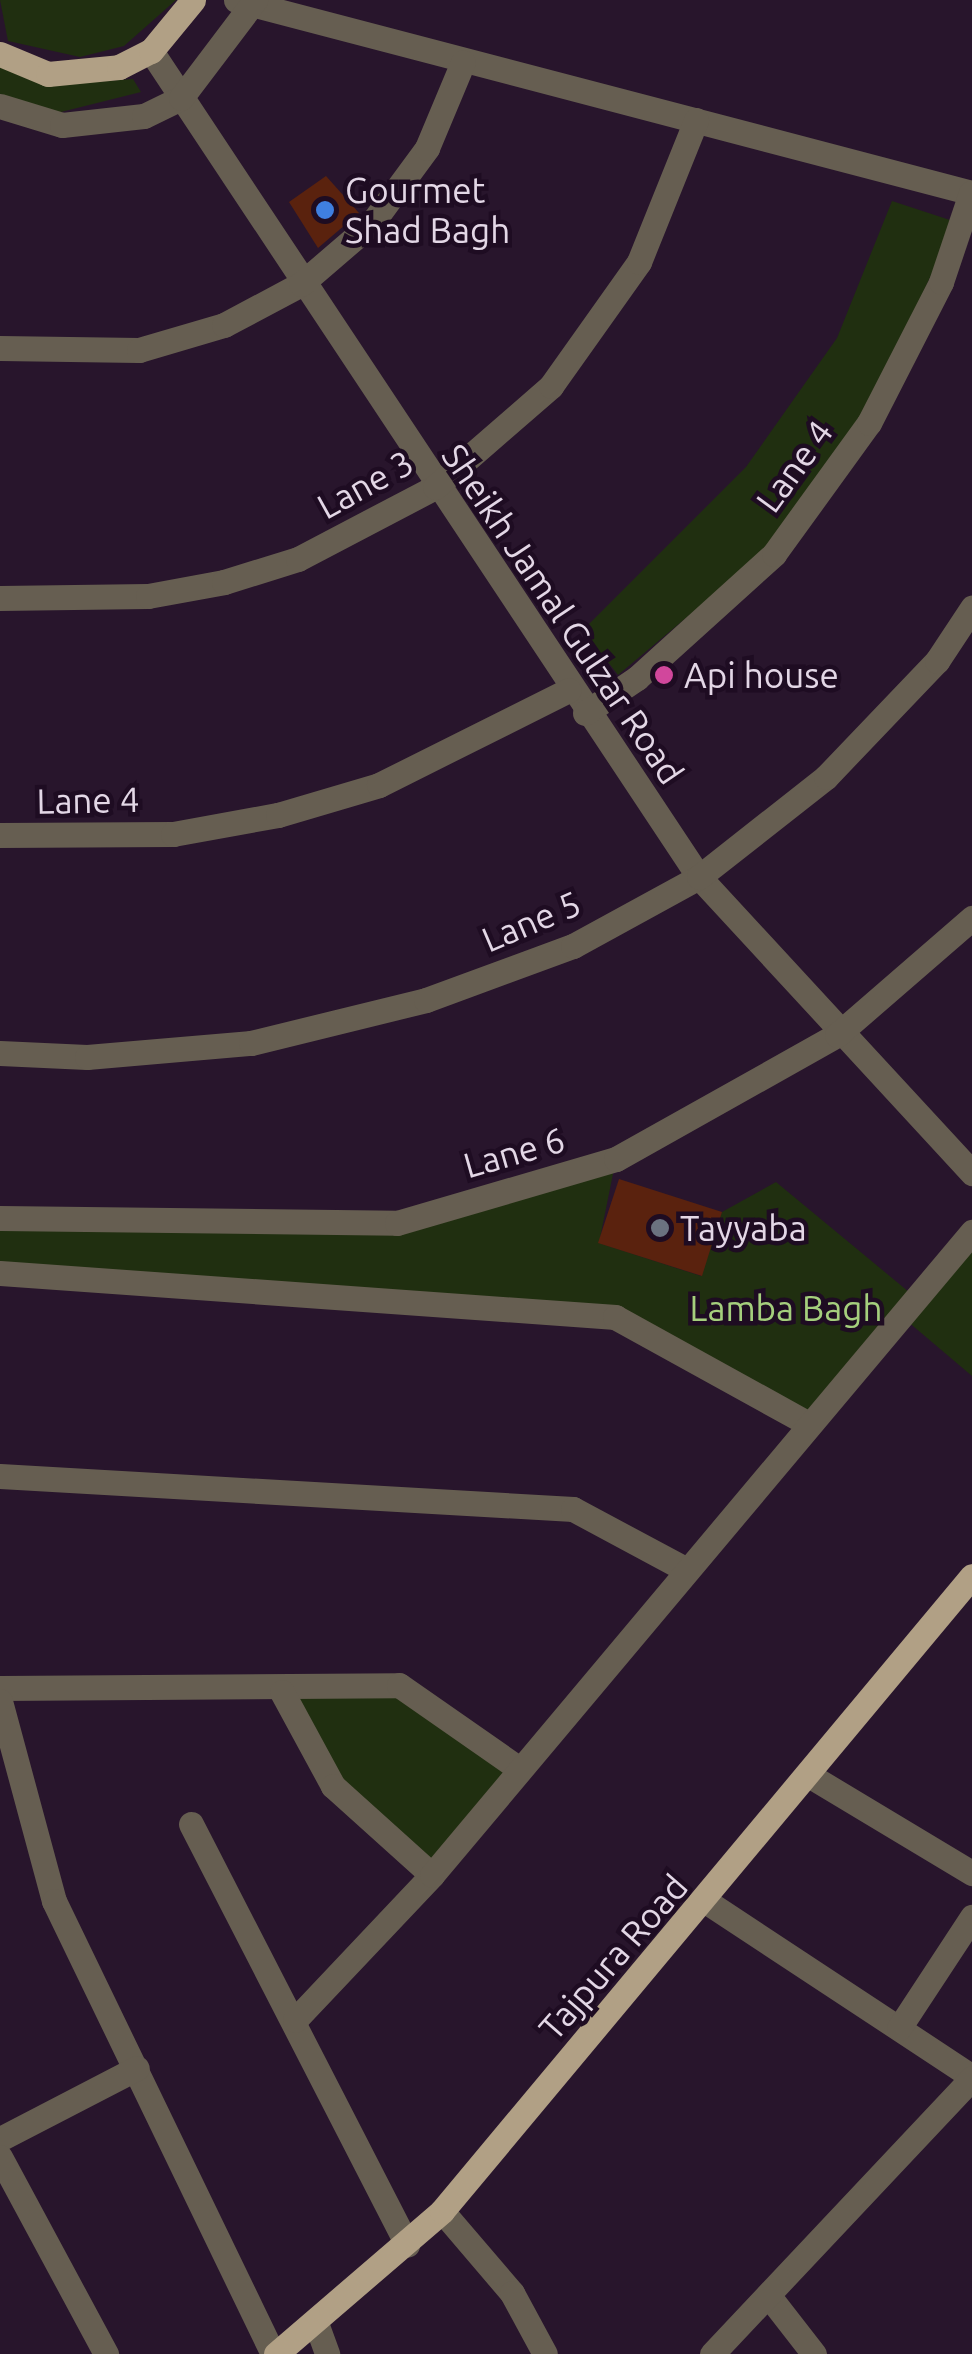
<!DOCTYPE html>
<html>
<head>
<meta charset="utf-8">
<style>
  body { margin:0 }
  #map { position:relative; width:972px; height:2354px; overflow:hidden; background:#28152c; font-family:Ubuntu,sans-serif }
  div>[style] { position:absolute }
  .green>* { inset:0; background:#202f10 }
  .building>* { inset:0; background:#5a220e }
  .minor>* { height:25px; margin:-12.5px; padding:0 12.5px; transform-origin:12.5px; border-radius:12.5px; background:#665e51 }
  .major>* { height:25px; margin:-12.5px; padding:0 12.5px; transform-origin:12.5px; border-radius:12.5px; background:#b1a085 }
  .dots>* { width:28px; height:28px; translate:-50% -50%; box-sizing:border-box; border:5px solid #1e0c22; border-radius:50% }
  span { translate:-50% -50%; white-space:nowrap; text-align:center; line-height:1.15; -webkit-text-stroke:9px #1e0c22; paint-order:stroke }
  .poi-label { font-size:35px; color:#e3d7e6 }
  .left { translate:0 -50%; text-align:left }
  .street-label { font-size:35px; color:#e3d7e6 }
  .park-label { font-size:35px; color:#a5cf7d }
</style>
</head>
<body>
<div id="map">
  <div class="green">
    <div style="clip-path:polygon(0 0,176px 0,124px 46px,80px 57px,8px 41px)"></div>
    <div style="clip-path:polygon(0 65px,50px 85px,133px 79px,141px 92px,57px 113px,0 94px)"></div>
    <div style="clip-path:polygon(892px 201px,956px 222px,877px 391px,773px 545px,618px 675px,583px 630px,746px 467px,837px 338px)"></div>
    <div style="clip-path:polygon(616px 1159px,599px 1243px,701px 1276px,722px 1212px,776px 1182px,915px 1297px,972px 1232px,972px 1376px,900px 1315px,807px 1423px,615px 1317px,0 1271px,0 1218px,397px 1223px)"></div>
    <div style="clip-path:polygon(381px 1683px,518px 1768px,432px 1875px,333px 1786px,282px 1692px)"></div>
  </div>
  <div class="building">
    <div style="clip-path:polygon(326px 176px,359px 213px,318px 248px,289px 202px)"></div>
    <div style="clip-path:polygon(619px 1179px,722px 1212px,702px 1276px,598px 1243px)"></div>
  </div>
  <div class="minor">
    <div style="left:236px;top:0;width:761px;rotate:14.69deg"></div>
    <div style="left:151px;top:51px;width:991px;rotate:56.44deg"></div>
    <div style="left:699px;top:877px;width:403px;rotate:47.3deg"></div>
    <div style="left:0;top:106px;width:65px;rotate:17deg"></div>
    <div style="left:62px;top:125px;width:82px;rotate:-6.3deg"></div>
    <div style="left:144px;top:116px;width:41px;rotate:-25.9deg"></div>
    <div style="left:181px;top:98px;width:123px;rotate:-52.9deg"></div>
    <div style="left:0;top:348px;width:139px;rotate:0.8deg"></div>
    <div style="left:139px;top:350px;width:89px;rotate:-16.4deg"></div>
    <div style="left:224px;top:325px;width:87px;rotate:-28deg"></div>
    <div style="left:301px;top:284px;width:94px;rotate:-40.7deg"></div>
    <div style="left:372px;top:223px;width:93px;rotate:-53.7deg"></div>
    <div style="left:427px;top:148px;width:93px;rotate:-67.3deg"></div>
    <div style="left:0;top:598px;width:148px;rotate:-0.8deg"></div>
    <div style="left:148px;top:596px;width:77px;rotate:-10.4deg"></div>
    <div style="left:224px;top:582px;width:77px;rotate:-17.3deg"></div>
    <div style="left:298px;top:559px;width:155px;rotate:-27.7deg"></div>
    <div style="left:435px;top:487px;width:154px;rotate:-41deg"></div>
    <div style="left:551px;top:386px;width:152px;rotate:-54.6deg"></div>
    <div style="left:639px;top:262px;width:153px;rotate:-68.1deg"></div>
    <div style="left:585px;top:713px;width:63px;rotate:-33.9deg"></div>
    <div style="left:637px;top:678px;width:185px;rotate:-42.1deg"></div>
    <div style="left:774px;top:554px;width:162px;rotate:-54.1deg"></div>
    <div style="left:869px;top:423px;width:158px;rotate:-62.9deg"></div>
    <div style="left:941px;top:282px;width:94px;rotate:-71.4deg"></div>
    <div style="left:0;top:835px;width:173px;rotate:-0.3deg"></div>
    <div style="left:173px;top:834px;width:107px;rotate:-10.3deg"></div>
    <div style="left:278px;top:815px;width:105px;rotate:-16.5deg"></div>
    <div style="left:379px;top:785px;width:212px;rotate:-26.6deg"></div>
    <div style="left:0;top:1053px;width:87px;rotate:2.6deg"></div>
    <div style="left:87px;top:1057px;width:165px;rotate:-4.9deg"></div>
    <div style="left:251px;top:1043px;width:180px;rotate:-13.8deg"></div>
    <div style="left:426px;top:1000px;width:157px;rotate:-20.2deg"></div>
    <div style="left:573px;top:946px;width:144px;rotate:-28.7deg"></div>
    <div style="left:699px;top:877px;width:162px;rotate:-38.2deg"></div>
    <div style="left:826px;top:777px;width:161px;rotate:-46.3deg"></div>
    <div style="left:937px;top:661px;width:64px;rotate:-56.6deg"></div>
    <div style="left:0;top:1218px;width:397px;rotate:0.7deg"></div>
    <div style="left:397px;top:1223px;width:228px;rotate:-16.3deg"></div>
    <div style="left:616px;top:1159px;width:253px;rotate:-29.3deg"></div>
    <div style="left:837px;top:1035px;width:179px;rotate:-40.9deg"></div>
    <div style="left:0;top:1273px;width:617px;rotate:4.09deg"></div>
    <div style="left:615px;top:1317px;width:219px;rotate:28.9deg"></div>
    <div style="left:0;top:1476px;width:574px;rotate:3.3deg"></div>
    <div style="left:573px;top:1509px;width:123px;rotate:28.2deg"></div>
    <div style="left:0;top:1688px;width:399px;rotate:-0.4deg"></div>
    <div style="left:399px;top:1685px;width:145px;rotate:34.9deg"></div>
    <div style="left:282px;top:1692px;width:107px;rotate:61.5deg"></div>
    <div style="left:333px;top:1786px;width:133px;rotate:42deg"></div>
    <div style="left:0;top:1701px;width:207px;rotate:74.9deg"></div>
    <div style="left:54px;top:1901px;width:503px;rotate:64.2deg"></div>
    <div style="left:812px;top:1777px;width:187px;rotate:31deg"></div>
    <div style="left:191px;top:1824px;width:473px;rotate:62.8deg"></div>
    <div style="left:707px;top:1902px;width:318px;rotate:33.4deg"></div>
    <div style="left:295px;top:2020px;width:199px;rotate:-46.6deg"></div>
    <div style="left:432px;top:1875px;width:840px;rotate:-49.98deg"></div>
    <div style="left:899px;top:2028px;width:133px;rotate:-56.7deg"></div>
    <div style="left:0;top:2139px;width:154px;rotate:-27.4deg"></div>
    <div style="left:0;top:2157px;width:224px;rotate:61.7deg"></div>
    <div style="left:442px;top:2211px;width:108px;rotate:49.5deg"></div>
    <div style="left:512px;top:2293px;width:69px;rotate:61.6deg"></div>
    <div style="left:768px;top:2295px;width:75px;rotate:52.1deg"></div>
    <div style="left:316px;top:2323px;width:33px;rotate:70deg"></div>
    <div style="left:712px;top:2354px;width:379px;rotate:-46.7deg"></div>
  </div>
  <div class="major">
    <div style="left:0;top:54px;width:52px;rotate:22.6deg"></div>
    <div style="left:48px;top:74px;width:71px;rotate:-5.6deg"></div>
    <div style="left:119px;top:67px;width:36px;rotate:-27deg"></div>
    <div style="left:151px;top:51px;width:66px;rotate:-50.5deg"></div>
    <div style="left:276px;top:2354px;width:219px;rotate:-40.7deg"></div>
    <div style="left:442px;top:2211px;width:827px;rotate:-50.15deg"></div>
  </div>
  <div class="dots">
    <div style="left:325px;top:210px;background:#3f7fe0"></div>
    <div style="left:664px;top:675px;background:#d1479c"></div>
    <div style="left:660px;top:1228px;background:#6b7280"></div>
  </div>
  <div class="poi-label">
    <span class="left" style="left:345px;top:210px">Gourmet<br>Shad Bagh</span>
    <span class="left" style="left:684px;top:675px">Api house</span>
    <span class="left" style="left:680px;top:1228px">Tayyaba</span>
  </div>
  <div class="street-label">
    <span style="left:794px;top:466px;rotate:-54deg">Lane 4</span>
    <span style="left:365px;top:484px;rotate:-29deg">Lane 3</span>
    <span style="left:563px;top:614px;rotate:56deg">Sheikh Jamal Gulzar Road</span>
    <span style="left:88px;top:800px;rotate:-1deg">Lane 4</span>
    <span style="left:531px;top:921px;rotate:-23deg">Lane 5</span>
    <span style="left:514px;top:1152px;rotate:-16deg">Lane 6</span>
    <span style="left:613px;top:1957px;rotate:-49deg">Tajpura Road</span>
  </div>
  <div class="park-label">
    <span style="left:786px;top:1308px">Lamba Bagh</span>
  </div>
</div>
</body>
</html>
